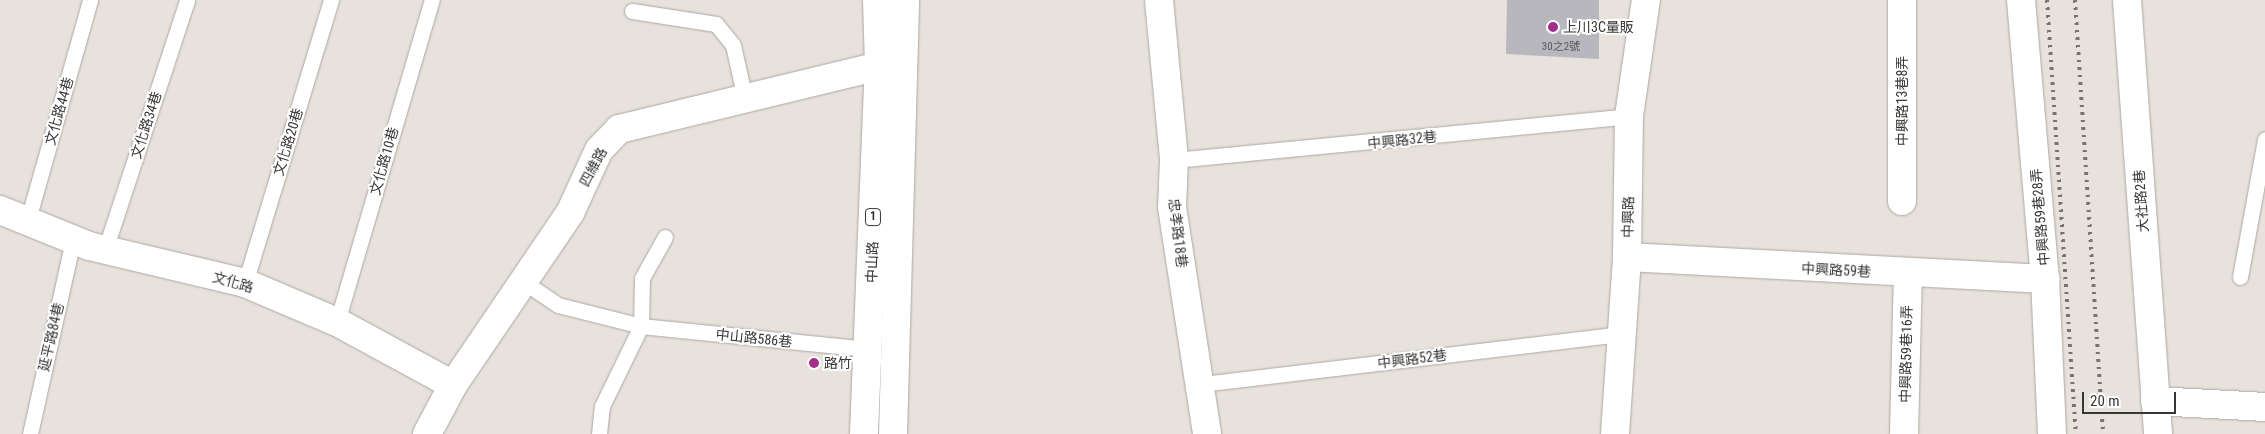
<!DOCTYPE html>
<html>
<head>
<meta charset="utf-8">
<style>
  body { margin:0 }
  #map { position:relative; width:2265px; height:434px; overflow:hidden; background:#e8e2dc; font-family:"Roboto Condensed","Noto Sans TC",sans-serif }
  div>[style] { position:absolute }
  .building>* { inset:0; background:#b9b7be }
  .roads { filter:drop-shadow(0 0 1px #ada7a2) drop-shadow(0 0 1px #ada7a2) }
  .lane>* { height:15px; margin:-7.5px; padding:0 7.5px; transform-origin:7.5px; border-radius:7.5px; background:#fff }
  .street>* { height:28px; margin:-14px; padding:0 14px; transform-origin:14px; border-radius:14px; background:#fff }
  .primary>* { height:28px; margin:-14px; padding:0 14px; transform-origin:14px; border-radius:14px; background:#fff }
  .rail>* { height:4px; margin-top:-2px; transform-origin:0; background:repeating-linear-gradient(90deg,#777370 0 2.5px,transparent 0 7.5px) }
  .dots>* { width:14px; height:14px; translate:-50% -50%; box-sizing:border-box; border:2px solid #fff; border-radius:50% }
  span { translate:-50% -50%; white-space:nowrap; text-align:center; line-height:1.15; -webkit-text-stroke:4px #fff; paint-order:stroke }
  .number-label { font-size:11px; color:#595757 }
  .number-label span { -webkit-text-stroke-width:0 }
  .shield-label span { padding:1px 4px; background:#fff; border:1px solid; border-radius:4px; -webkit-text-stroke-width:0 }
  .shield-label { font-size:12px; color:#393735; font-weight:700 }
  .poi-label { font-size:14px; color:#393735 }
  .left { translate:0 -50%; text-align:left }
  .street-label { font-size:14px; color:#393735 }
  .scale { position:absolute; left:2082px; top:392px; width:94px; height:22px; box-sizing:border-box; border:2px solid #393735; border-top:0; padding-left:6px; font-size:15px; line-height:18px; white-space:nowrap; color:#393735; -webkit-text-stroke:4px #fff; paint-order:stroke }
</style>
</head>
<body>
<div id="map">
  <div class="building">
    <div style="clip-path:polygon(1507px 0,1599px 0,1599px 59px,1506px 54px)"></div>
  </div>
  <div class="roads">
    <div class="lane">
      <div style="left:632px;top:11px;width:85px;rotate:8.8deg"></div>
      <div style="left:716px;top:24px;width:27px;rotate:51deg"></div>
      <div style="left:733px;top:45px;width:55px;rotate:77.5deg"></div>
      <div style="left:1174px;top:160px;width:457px;rotate:-5.5deg"></div>
      <div style="left:27px;top:223px;width:232px;rotate:-74.2deg"></div>
      <div style="left:105px;top:250px;width:263px;rotate:-71.8deg"></div>
      <div style="left:2240px;top:277px;width:140px;rotate:-79.7deg"></div>
      <div style="left:524px;top:282px;width:41px;rotate:34.1deg"></div>
      <div style="left:558px;top:305px;width:86px;rotate:14.2deg"></div>
      <div style="left:641px;top:326px;width:228px;rotate:5.8deg"></div>
      <div style="left:245px;top:283px;width:296px;rotate:-73.1deg"></div>
      <div style="left:337px;top:322px;width:336px;rotate:-73.6deg"></div>
      <div style="left:1202px;top:384px;width:424px;rotate:-6.8deg"></div>
      <div style="left:30px;top:434px;width:199px;rotate:-77.5deg"></div>
      <div style="left:599px;top:434px;width:28px;rotate:-84deg"></div>
      <div style="left:602px;top:406px;width:89px;rotate:-64deg"></div>
      <div style="left:641px;top:326px;width:48px;rotate:-88.8deg"></div>
      <div style="left:642px;top:278px;width:47px;rotate:-60.7deg"></div>
    </div>
    <div class="street">
      <div style="left:1159px;top:0;width:161px;rotate:84.6deg"></div>
      <div style="left:1174px;top:160px;width:47px;rotate:92.4deg"></div>
      <div style="left:1172px;top:207px;width:230px;rotate:81.2deg"></div>
      <div style="left:2021px;top:0;width:280px;rotate:85.1deg"></div>
      <div style="left:2045px;top:279px;width:155px;rotate:87.4deg"></div>
      <div style="left:2127px;top:0;width:435px;rotate:85.9deg"></div>
      <div style="left:1902px;top:201px;width:201px;rotate:-90deg"></div>
      <div style="left:0;top:210px;width:96px;rotate:22deg"></div>
      <div style="left:89px;top:246px;width:160px;rotate:13.3deg"></div>
      <div style="left:245px;top:283px;width:100px;rotate:23deg"></div>
      <div style="left:337px;top:322px;width:132px;rotate:28.5deg"></div>
      <div style="left:1627px;top:257px;width:419px;rotate:3deg"></div>
      <div style="left:2155px;top:401px;width:110px;rotate:3.1deg"></div>
      <div style="left:427px;top:434px;width:55px;rotate:-62deg"></div>
      <div style="left:453px;top:385px;width:208px;rotate:-55.8deg"></div>
      <div style="left:570px;top:213px;width:69px;rotate:-65.3deg"></div>
      <div style="left:599px;top:150px;width:29px;rotate:-46deg"></div>
      <div style="left:619px;top:129px;width:268px;rotate:-13.6deg"></div>
      <div style="left:1615px;top:434px;width:177px;rotate:-86.1deg"></div>
      <div style="left:1627px;top:257px;width:141px;rotate:-89.2deg"></div>
      <div style="left:1629px;top:116px;width:117px;rotate:-81.7deg"></div>
      <div style="left:1904px;top:434px;width:160px;rotate:-88.6deg"></div>
    </div>
    <div class="primary">
      <div style="left:864px;top:434px;width:368px;rotate:-87.7deg"></div>
      <div style="left:879px;top:66px;width:66px;rotate:-91.7deg"></div>
      <div style="left:893px;top:434px;width:434px;rotate:-88.4deg"></div>
    </div>
  </div>
  <div class="rail">
    <div style="left:2047px;top:0;width:435px;rotate:86.2deg"></div>
    <div style="left:2075px;top:0;width:435px;rotate:86.3deg"></div>
  </div>
  <div class="dots">
    <div style="left:1553px;top:27px;background:#a22f89"></div>
    <div style="left:814px;top:363px;background:#a22f89"></div>
  </div>
  <div class="number-label">
    <span style="left:1561px;top:47px">30之2號</span>
  </div>
  <div class="shield-label">
    <span style="left:873px;top:217px">1</span>
  </div>
  <div class="poi-label">
    <span class="left" style="left:1563px;top:27px">上川3C量販</span>
    <span class="left" style="left:824px;top:363px">路竹</span>
  </div>
  <div class="street-label">
    <span style="left:1902px;top:101px;rotate:-90deg">中興路13巷8弄</span>
    <span style="left:59px;top:111px;rotate:-74deg">文化路44巷</span>
    <span style="left:146px;top:125px;rotate:-72deg">文化路34巷</span>
    <span style="left:1402px;top:140px;rotate:-6deg">中興路32巷</span>
    <span style="left:288px;top:142px;rotate:-73deg">文化路20巷</span>
    <span style="left:384px;top:161px;rotate:-74deg">文化路10巷</span>
    <span style="left:593px;top:167px;rotate:-62deg">四維路</span>
    <span style="left:2141px;top:201px;rotate:-94deg">大社路2巷</span>
    <span style="left:1628px;top:217px;rotate:-89deg">中興路</span>
    <span style="left:2040px;top:217px;rotate:-95deg">中興路59巷28弄</span>
    <span style="left:1178px;top:233px;rotate:83deg">忠孝路18巷</span>
    <span style="left:872px;top:262px;rotate:-88deg">中山路</span>
    <span style="left:1836px;top:270px;rotate:3deg">中興路59巷</span>
    <span style="left:233px;top:282px;rotate:16deg">文化路</span>
    <span style="left:51px;top:337px;rotate:-77deg">延平路84巷</span>
    <span style="left:754px;top:338px;rotate:6deg">中山路586巷</span>
    <span style="left:1906px;top:354px;rotate:-89deg">中興路59巷16弄</span>
    <span style="left:1412px;top:359px;rotate:-7deg">中興路52巷</span>
  </div>
  <div class="scale">20 m</div>
</div>
</body>
</html>
